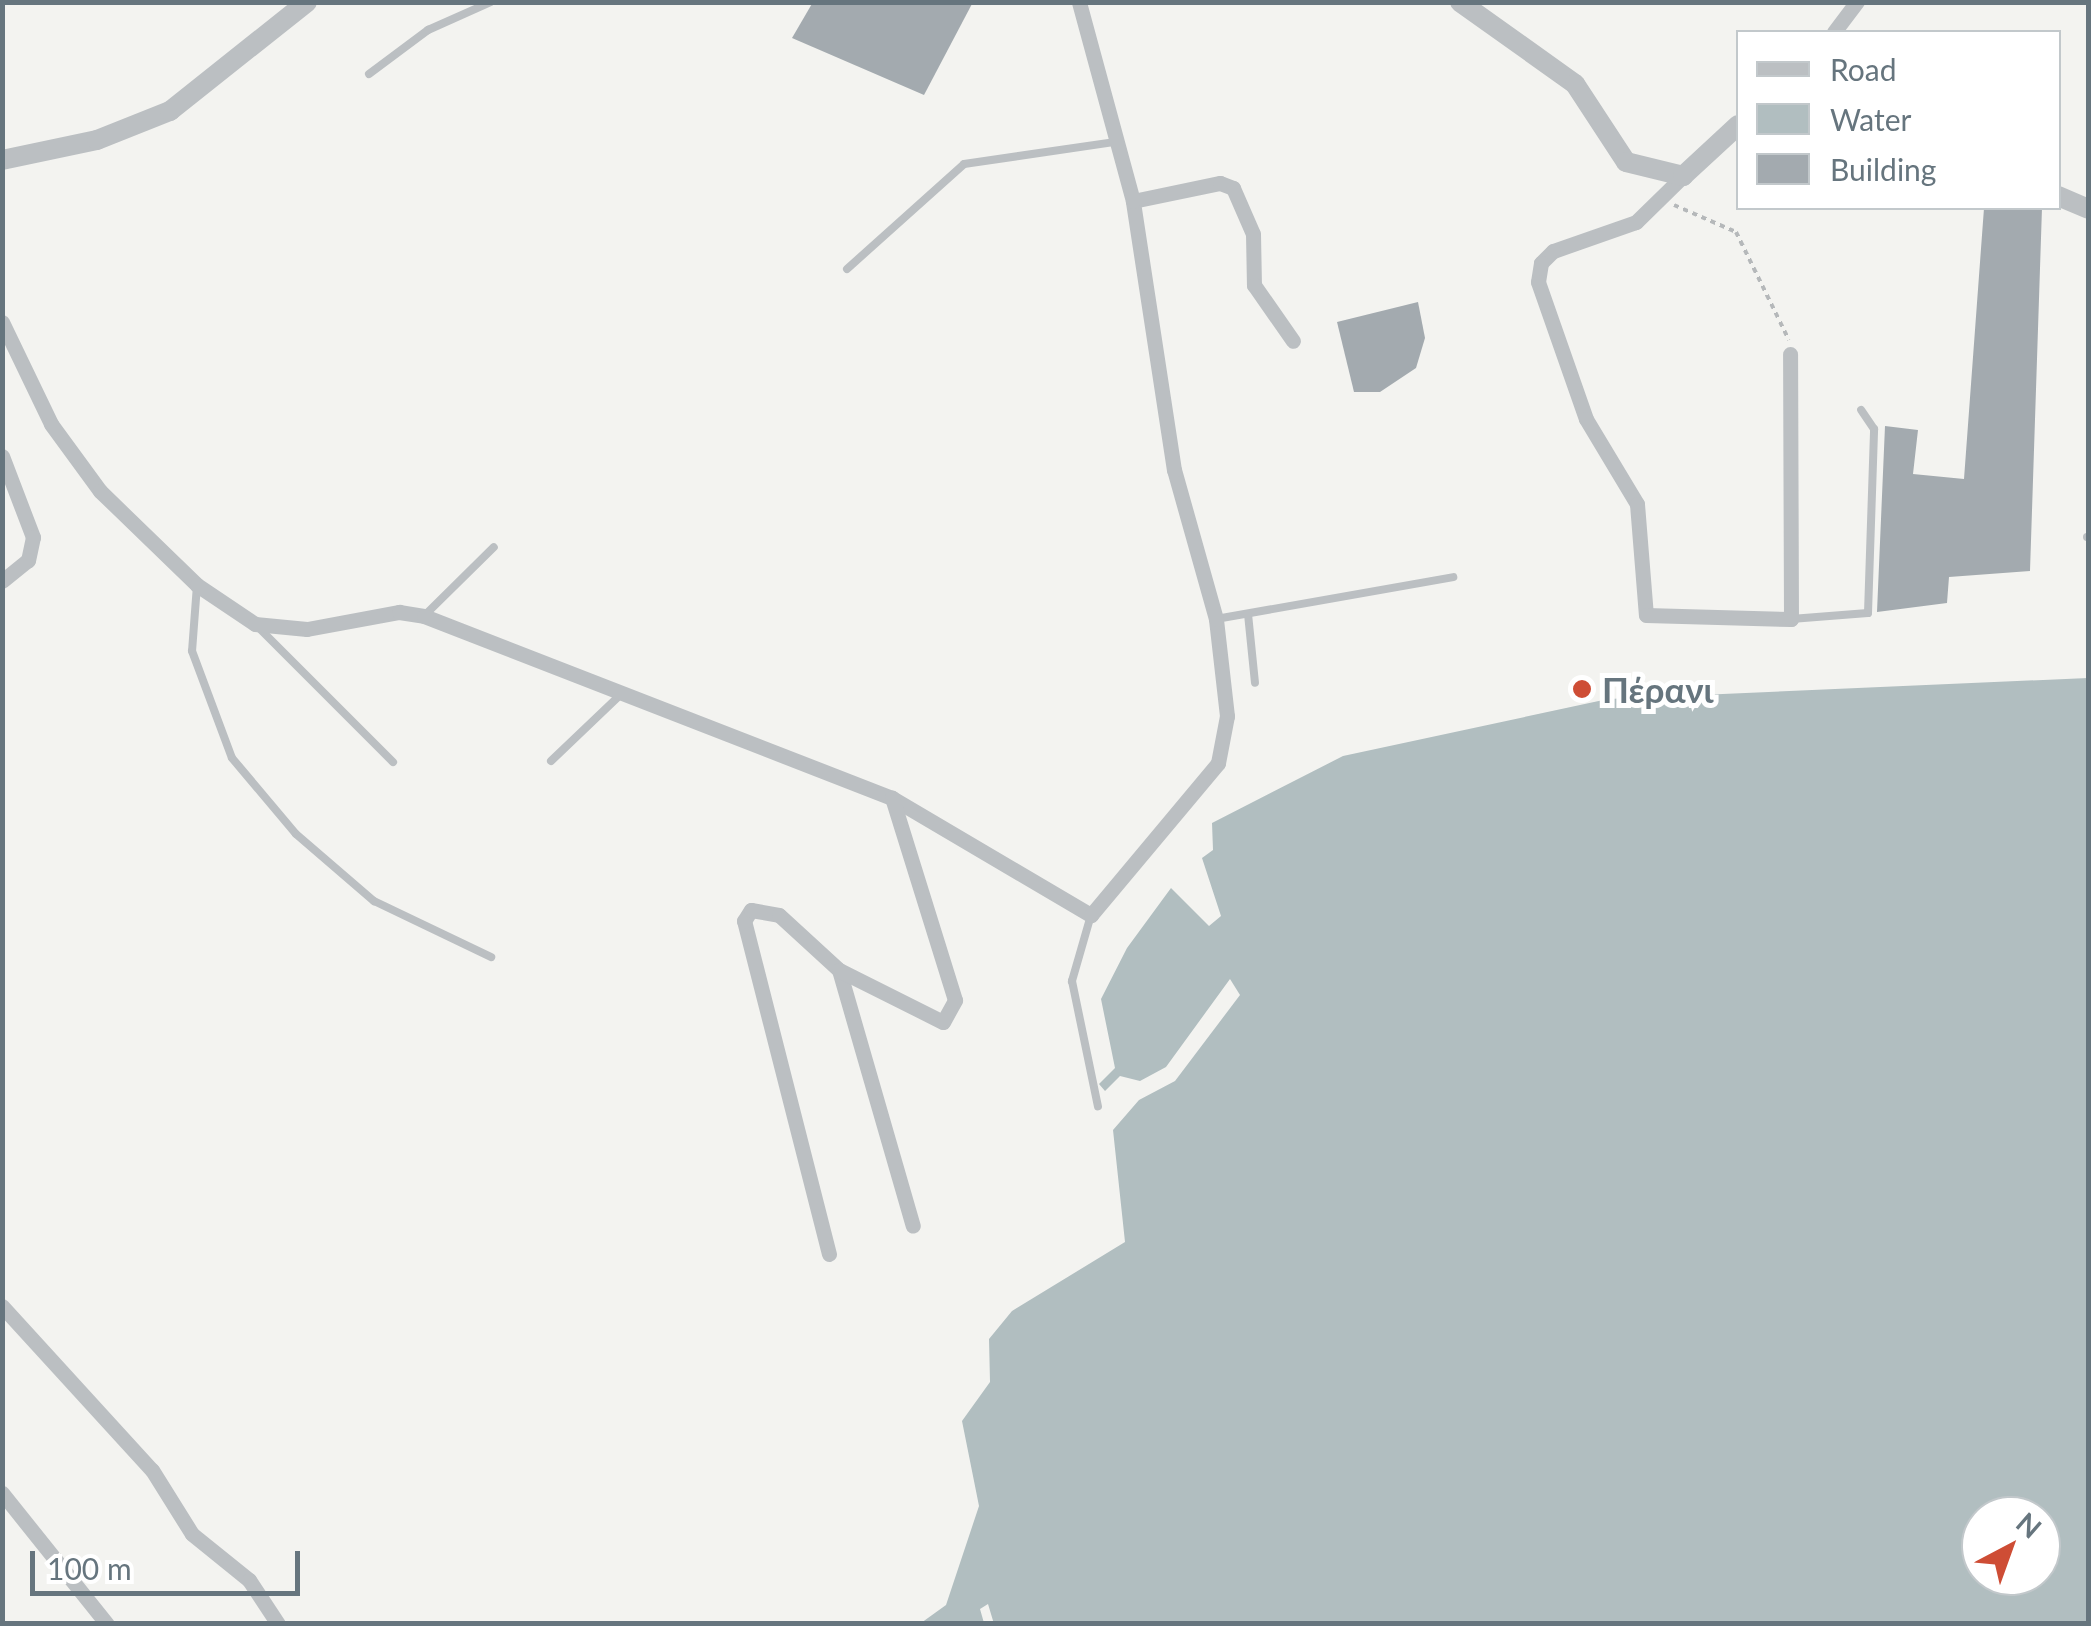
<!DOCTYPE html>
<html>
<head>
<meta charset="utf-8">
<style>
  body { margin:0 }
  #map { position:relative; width:2091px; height:1626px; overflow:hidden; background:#f3f3f0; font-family:Lato,sans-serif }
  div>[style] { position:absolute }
  .water>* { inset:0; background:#b1bec0 }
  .building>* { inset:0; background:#a3aaaf }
  .path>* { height:4px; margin-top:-2px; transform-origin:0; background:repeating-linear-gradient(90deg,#b5b8ba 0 5px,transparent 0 10px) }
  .service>* { height:8px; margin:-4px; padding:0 4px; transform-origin:4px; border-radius:4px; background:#bbbfc2 }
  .minor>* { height:15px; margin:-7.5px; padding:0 7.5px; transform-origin:7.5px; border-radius:7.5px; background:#bbbfc2 }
  .tertiary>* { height:20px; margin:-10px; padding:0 10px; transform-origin:10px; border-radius:10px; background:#bbbfc2 }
  .dots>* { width:28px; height:28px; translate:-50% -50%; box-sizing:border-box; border:5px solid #fff; border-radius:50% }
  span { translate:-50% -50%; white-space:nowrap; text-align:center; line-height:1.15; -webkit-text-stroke:10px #fff; paint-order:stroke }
  .poi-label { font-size:35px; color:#66757e; font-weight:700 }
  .left { translate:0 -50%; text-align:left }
  .frame { position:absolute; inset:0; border:5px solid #66757e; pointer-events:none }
  .legend { position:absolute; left:1736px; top:30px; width:325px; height:180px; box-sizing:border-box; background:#fff; border:2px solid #c2c8cb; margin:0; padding:12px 18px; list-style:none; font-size:30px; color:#66757e }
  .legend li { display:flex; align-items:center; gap:20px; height:50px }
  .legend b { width:50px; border:2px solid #c2c8cb }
  .north { position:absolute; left:1961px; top:1496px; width:100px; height:100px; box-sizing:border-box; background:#fff; border:2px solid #c2c8cb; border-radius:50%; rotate:41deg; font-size:28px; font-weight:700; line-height:40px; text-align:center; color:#66757e }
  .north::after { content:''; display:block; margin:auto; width:35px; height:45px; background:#ce4d35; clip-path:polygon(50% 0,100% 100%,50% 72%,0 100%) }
  .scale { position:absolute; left:30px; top:1551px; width:270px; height:45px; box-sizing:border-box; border:5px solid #66757e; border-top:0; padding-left:12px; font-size:30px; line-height:35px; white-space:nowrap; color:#66757e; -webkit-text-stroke:8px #fff; paint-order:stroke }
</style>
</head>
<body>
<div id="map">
  <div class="water">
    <div style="clip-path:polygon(evenodd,2088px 678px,2088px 1623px,994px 1624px,988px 1604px,980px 1609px,984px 1623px,921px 1623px,946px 1605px,979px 1506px,962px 1421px,990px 1382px,989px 1339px,1012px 1311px,1125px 1242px,1113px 1130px,1139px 1100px,1175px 1081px,1240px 995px,1230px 979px,1166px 1067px,1140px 1081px,1120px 1076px,1105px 1091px,1099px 1084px,1115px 1068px,1101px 999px,1127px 948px,1171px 888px,1209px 926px,1221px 916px,1202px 858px,1213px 850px,1212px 823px,1343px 756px,1608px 699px,2088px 678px,1981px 1516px,2041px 1516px,2041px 1576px,1981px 1576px,1981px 1516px)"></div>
  </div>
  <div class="building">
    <div style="clip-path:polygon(813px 2px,973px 2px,924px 95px,792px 38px)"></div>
    <div style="clip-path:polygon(1984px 208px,2042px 208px,2030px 571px,1949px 577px,1947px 603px,1877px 612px,1885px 426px,1918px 430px,1913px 474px,1964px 479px)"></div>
    <div style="clip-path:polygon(1418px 302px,1425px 338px,1416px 368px,1380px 392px,1354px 392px,1337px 322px)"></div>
  </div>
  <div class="path">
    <div style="left:1674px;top:205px;width:68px;rotate:23.5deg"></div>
    <div style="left:1736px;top:232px;width:120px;rotate:63.9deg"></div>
  </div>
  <div class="service">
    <div style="left:369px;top:74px;width:74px;rotate:-36.7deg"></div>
    <div style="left:428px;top:30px;width:69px;rotate:-24deg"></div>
    <div style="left:847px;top:269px;width:157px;rotate:-41.9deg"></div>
    <div style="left:964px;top:164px;width:153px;rotate:-8.3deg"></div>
    <div style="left:2087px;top:537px;width:1px"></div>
    <div style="left:197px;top:585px;width:66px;rotate:94.3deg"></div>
    <div style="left:192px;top:651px;width:114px;rotate:69.5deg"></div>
    <div style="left:232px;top:758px;width:99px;rotate:49.9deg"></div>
    <div style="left:296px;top:834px;width:103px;rotate:40.7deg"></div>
    <div style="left:374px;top:901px;width:130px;rotate:25.6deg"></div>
    <div style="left:1248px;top:614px;width:69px;rotate:84.2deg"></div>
    <div style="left:424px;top:616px;width:98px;rotate:-44.6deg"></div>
    <div style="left:1216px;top:619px;width:241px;rotate:-10deg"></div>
    <div style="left:1791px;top:619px;width:77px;rotate:-4.5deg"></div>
    <div style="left:1868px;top:613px;width:184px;rotate:-88.1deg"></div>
    <div style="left:1874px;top:429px;width:23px;rotate:-124deg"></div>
    <div style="left:258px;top:627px;width:191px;rotate:45deg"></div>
    <div style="left:551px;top:761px;width:94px;rotate:-43.7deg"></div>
    <div style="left:1091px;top:915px;width:69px;rotate:106.1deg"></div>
    <div style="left:1072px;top:981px;width:128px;rotate:78.3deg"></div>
  </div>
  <div class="minor">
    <div style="left:1834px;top:32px;width:38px;rotate:-53deg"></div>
    <div style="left:1683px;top:176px;width:66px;rotate:135.6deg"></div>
    <div style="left:1636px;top:222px;width:88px;rotate:160.7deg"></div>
    <div style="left:1553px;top:251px;width:17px;rotate:135deg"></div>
    <div style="left:1541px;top:263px;width:19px;rotate:99deg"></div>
    <div style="left:1538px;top:282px;width:145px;rotate:70.7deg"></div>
    <div style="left:1586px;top:419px;width:99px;rotate:59deg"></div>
    <div style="left:1637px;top:504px;width:111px;rotate:85.4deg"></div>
    <div style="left:1646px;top:615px;width:145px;rotate:1.6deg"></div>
    <div style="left:1791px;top:619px;width:265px;rotate:-90.2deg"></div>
    <div style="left:1133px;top:201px;width:89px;rotate:-11.7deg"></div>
    <div style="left:1220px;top:183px;width:14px;rotate:21deg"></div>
    <div style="left:1233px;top:188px;width:50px;rotate:66.5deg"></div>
    <div style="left:1253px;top:234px;width:51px;rotate:88.9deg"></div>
    <div style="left:1254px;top:285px;width:68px;rotate:55.1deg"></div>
    <div style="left:2px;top:322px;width:113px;rotate:64.3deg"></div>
    <div style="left:51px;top:424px;width:83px;rotate:53.8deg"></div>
    <div style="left:100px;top:491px;width:135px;rotate:44.1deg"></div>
    <div style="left:197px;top:585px;width:70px;rotate:33.9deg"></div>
    <div style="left:255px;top:624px;width:52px;rotate:5.5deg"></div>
    <div style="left:307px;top:629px;width:94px;rotate:-10.5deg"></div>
    <div style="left:399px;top:612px;width:25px;rotate:9deg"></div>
    <div style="left:424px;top:616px;width:502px;rotate:21.25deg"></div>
    <div style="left:892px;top:798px;width:231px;rotate:30.5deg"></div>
    <div style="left:1091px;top:915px;width:198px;rotate:-50.1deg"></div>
    <div style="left:1218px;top:763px;width:48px;rotate:-79.2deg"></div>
    <div style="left:1227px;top:716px;width:98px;rotate:-96.5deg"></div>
    <div style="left:1216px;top:619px;width:155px;rotate:-105.7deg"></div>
    <div style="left:1174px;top:470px;width:272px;rotate:-98.7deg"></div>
    <div style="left:1133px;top:201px;width:206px;rotate:-105.2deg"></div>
    <div style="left:2px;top:456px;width:87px;rotate:69.1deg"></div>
    <div style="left:33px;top:537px;width:24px;rotate:102deg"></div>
    <div style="left:28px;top:560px;width:33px;rotate:141deg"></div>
    <div style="left:839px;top:970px;width:266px;rotate:73.9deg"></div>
    <div style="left:829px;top:1254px;width:344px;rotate:-104.3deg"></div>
    <div style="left:744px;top:921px;width:13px;rotate:-58deg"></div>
    <div style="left:751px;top:910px;width:28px;rotate:10deg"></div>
    <div style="left:779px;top:915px;width:81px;rotate:42.5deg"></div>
    <div style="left:839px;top:970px;width:116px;rotate:26.6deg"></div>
    <div style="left:943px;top:1022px;width:25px;rotate:-61deg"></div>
    <div style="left:955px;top:1000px;width:212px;rotate:-107.3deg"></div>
    <div style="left:2px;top:1306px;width:222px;rotate:47.6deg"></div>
    <div style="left:152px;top:1470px;width:75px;rotate:58deg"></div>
    <div style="left:192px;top:1534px;width:73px;rotate:38.9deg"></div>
    <div style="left:249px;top:1580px;width:53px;rotate:56.6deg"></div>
    <div style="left:2px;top:1493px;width:168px;rotate:51.3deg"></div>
  </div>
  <div class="tertiary">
    <div style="left:1460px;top:2px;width:141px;rotate:35.5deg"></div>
    <div style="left:1575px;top:84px;width:93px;rotate:56.8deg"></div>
    <div style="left:1626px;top:162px;width:59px;rotate:13.8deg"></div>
    <div style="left:1683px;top:176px;width:75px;rotate:-42.8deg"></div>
    <div style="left:2px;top:160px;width:97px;rotate:-11.9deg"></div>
    <div style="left:97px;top:140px;width:79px;rotate:-21.7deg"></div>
    <div style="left:170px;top:111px;width:175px;rotate:-38.5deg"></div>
    <div style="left:2058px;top:196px;width:33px;rotate:23deg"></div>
  </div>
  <div class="dots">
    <div style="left:1582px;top:689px;background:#ce4d35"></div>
  </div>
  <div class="poi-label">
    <span class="left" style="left:1602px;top:689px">Πέρανι</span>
  </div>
  <div class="frame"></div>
  <ul class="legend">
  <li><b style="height:12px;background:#bbbfc2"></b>Road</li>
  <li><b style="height:28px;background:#b1bec0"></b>Water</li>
  <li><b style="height:28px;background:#a3aaaf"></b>Building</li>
  </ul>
  <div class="north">N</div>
  <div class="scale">100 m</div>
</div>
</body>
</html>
